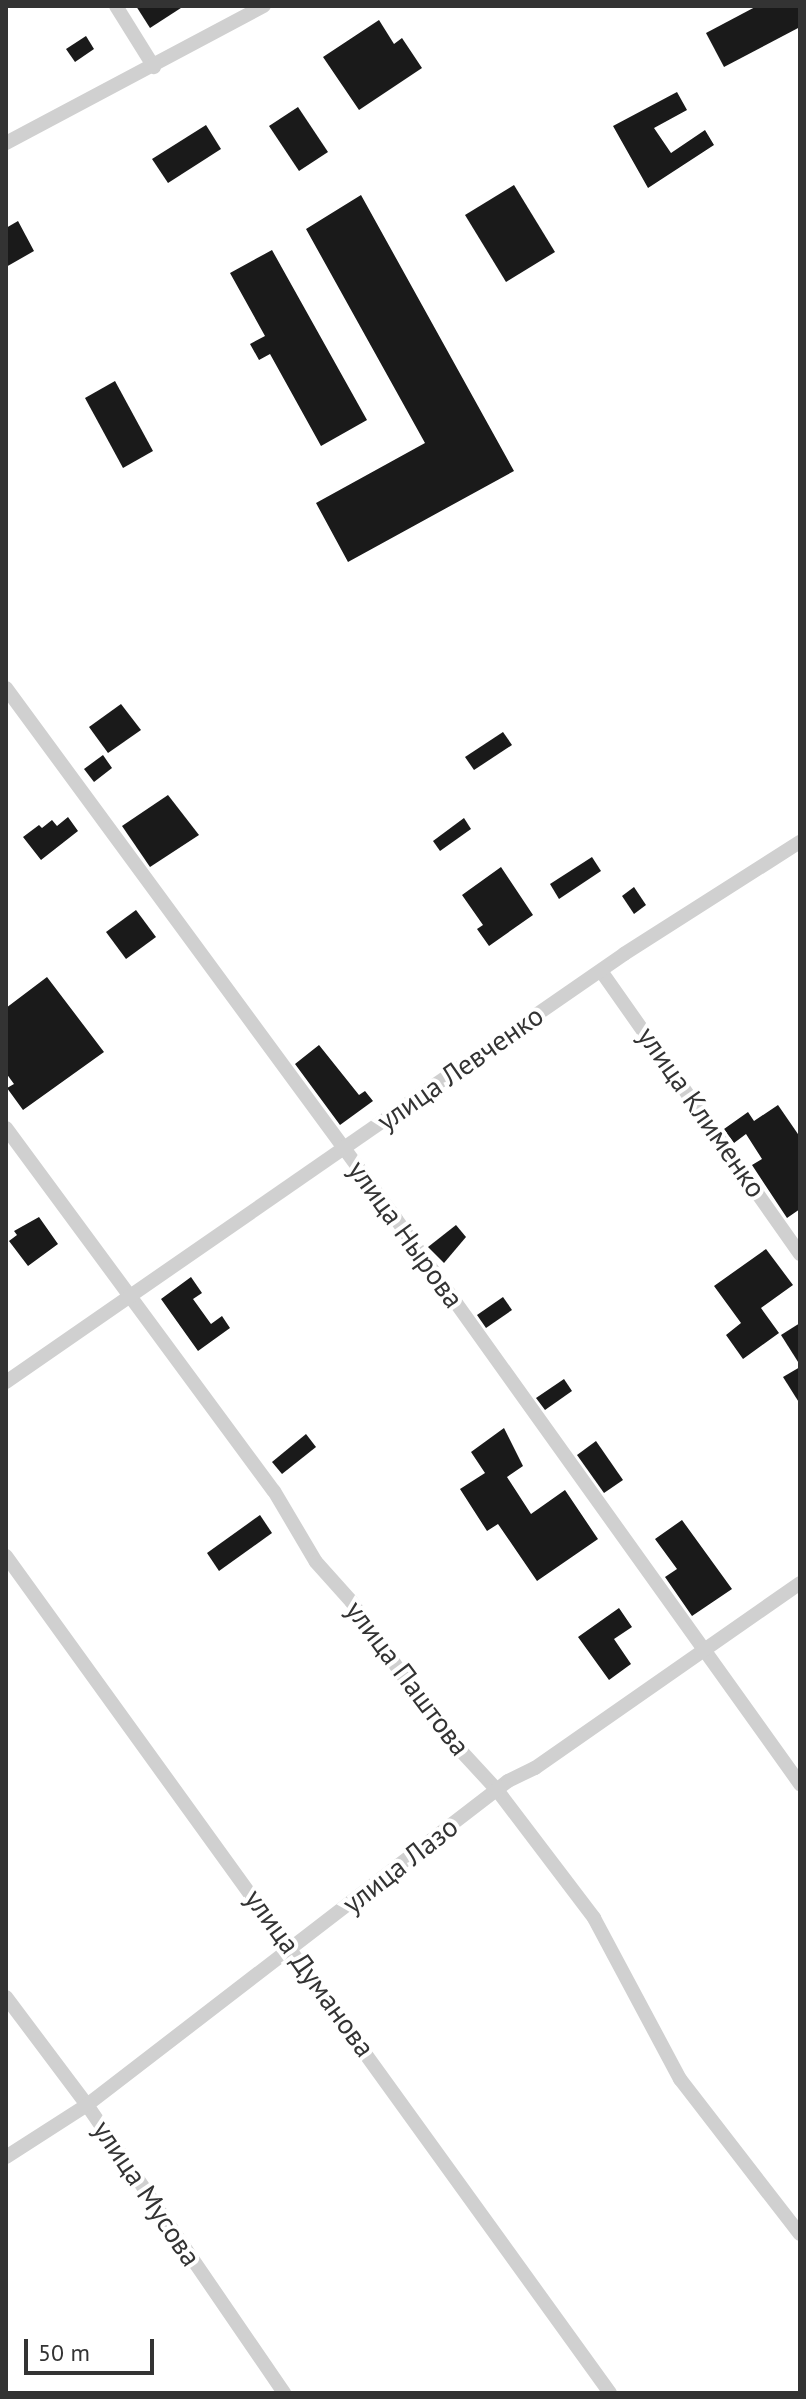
<!DOCTYPE html>
<html>
<head>
<meta charset="utf-8">
<style>
  body { margin:0 }
  #map { position:relative; width:806px; height:2399px; overflow:hidden; background:#fff; font-family:"PT Sans",sans-serif }
  div>[style] { position:absolute }
  .building>* { inset:0; background:#1a1a1a }
  .street>* { height:14px; margin:-7px; padding:0 7px; transform-origin:7px; border-radius:7px; background:#d0d0d0 }
  span { translate:-50% -50%; white-space:nowrap; text-align:center; line-height:1.15; -webkit-text-stroke:8px #fff; paint-order:stroke }
  .street-label { font-size:28px; color:#333 }
  .frame { position:absolute; inset:0; border:8px solid #333; pointer-events:none }
  .scale { position:absolute; left:24px; top:2339px; width:130px; height:36px; box-sizing:border-box; border:4px solid #333; border-top:0; padding-left:10px; font-size:24px; line-height:28px; white-space:nowrap; color:#333; -webkit-text-stroke:6px #fff; paint-order:stroke }
</style>
</head>
<body>
<div id="map">
  <div class="building">
    <div style="clip-path:polygon(136px 6px,184px 6px,150px 28px)"></div>
    <div style="clip-path:polygon(757px 6px,800px 6px,800px 27px,724px 67px,706px 33px)"></div>
    <div style="clip-path:polygon(379px 20px,394px 44px,402px 38px,422px 68px,359px 110px,323px 57px)"></div>
    <div style="clip-path:polygon(86px 36px,94px 49px,75px 62px,66px 49px)"></div>
    <div style="clip-path:polygon(677px 92px,687px 110px,654px 128px,671px 153px,705px 130px,714px 145px,648px 188px,613px 126px)"></div>
    <div style="clip-path:polygon(298px 107px,328px 152px,299px 171px,269px 126px)"></div>
    <div style="clip-path:polygon(206px 125px,221px 149px,168px 183px,152px 159px)"></div>
    <div style="clip-path:polygon(514px 185px,555px 252px,506px 282px,465px 215px)"></div>
    <div style="clip-path:polygon(361px 195px,514px 471px,348px 562px,316px 503px,425px 443px,306px 229px)"></div>
    <div style="clip-path:polygon(18px 221px,34px 251px,6px 267px,6px 228px)"></div>
    <div style="clip-path:polygon(272px 250px,367px 420px,321px 446px,270px 354px,259px 360px,250px 344px,265px 336px,230px 273px)"></div>
    <div style="clip-path:polygon(115px 381px,153px 451px,123px 468px,85px 398px)"></div>
    <div style="clip-path:polygon(121px 704px,141px 730px,108px 753px,89px 727px)"></div>
    <div style="clip-path:polygon(503px 732px,512px 745px,474px 770px,465px 757px)"></div>
    <div style="clip-path:polygon(103px 755px,112px 768px,94px 782px,84px 769px)"></div>
    <div style="clip-path:polygon(168px 795px,199px 835px,150px 867px,122px 826px)"></div>
    <div style="clip-path:polygon(68px 817px,78px 831px,41px 860px,23px 837px,39px 825px,42px 828px,52px 820px,57px 826px)"></div>
    <div style="clip-path:polygon(464px 818px,471px 829px,440px 851px,433px 841px)"></div>
    <div style="clip-path:polygon(592px 857px,601px 871px,559px 899px,550px 884px)"></div>
    <div style="clip-path:polygon(501px 867px,533px 915px,489px 946px,477px 929px,483px 925px,462px 895px)"></div>
    <div style="clip-path:polygon(634px 887px,646px 905px,634px 914px,622px 896px)"></div>
    <div style="clip-path:polygon(136px 910px,156px 937px,126px 959px,106px 932px)"></div>
    <div style="clip-path:polygon(47px 977px,104px 1052px,23px 1110px,7px 1088px,14px 1084px,6px 1073px,6px 1008px)"></div>
    <div style="clip-path:polygon(319px 1045px,359px 1095px,365px 1091px,373px 1101px,340px 1125px,295px 1064px)"></div>
    <div style="clip-path:polygon(778px 1105px,800px 1137px,800px 1209px,787px 1218px,752px 1165px,762px 1159px,746px 1134px,734px 1143px,724px 1129px,748px 1112px,754px 1121px)"></div>
    <div style="clip-path:polygon(39px 1217px,58px 1244px,28px 1266px,9px 1241px,17px 1235px,14px 1231px)"></div>
    <div style="clip-path:polygon(456px 1225px,466px 1237px,444px 1263px,428px 1247px)"></div>
    <div style="clip-path:polygon(766px 1249px,793px 1285px,761px 1308px,779px 1333px,743px 1359px,726px 1335px,741px 1323px,714px 1286px)"></div>
    <div style="clip-path:polygon(191px 1277px,202px 1293px,193px 1299px,211px 1324px,222px 1316px,230px 1328px,198px 1351px,161px 1299px)"></div>
    <div style="clip-path:polygon(503px 1297px,512px 1310px,486px 1328px,477px 1315px)"></div>
    <div style="clip-path:polygon(800px 1323px,800px 1365px,781px 1335px)"></div>
    <div style="clip-path:polygon(800px 1367px,800px 1404px,783px 1377px)"></div>
    <div style="clip-path:polygon(564px 1379px,572px 1391px,545px 1410px,536px 1398px)"></div>
    <div style="clip-path:polygon(504px 1428px,523px 1466px,507px 1477px,531px 1514px,565px 1490px,598px 1539px,537px 1581px,498px 1524px,487px 1531px,460px 1489px,485px 1473px,471px 1452px)"></div>
    <div style="clip-path:polygon(306px 1434px,316px 1447px,282px 1474px,272px 1462px)"></div>
    <div style="clip-path:polygon(596px 1441px,623px 1480px,604px 1493px,577px 1455px)"></div>
    <div style="clip-path:polygon(260px 1515px,272px 1533px,219px 1571px,207px 1553px)"></div>
    <div style="clip-path:polygon(682px 1520px,732px 1589px,692px 1616px,665px 1577px,677px 1569px,655px 1539px)"></div>
    <div style="clip-path:polygon(619px 1608px,632px 1627px,614px 1639px,631px 1664px,609px 1680px,578px 1637px)"></div>
  </div>
  <div class="street">
    <div style="left:116px;top:6px;width:72px;rotate:58.1deg"></div>
    <div style="left:6px;top:143px;width:292px;rotate:-28deg"></div>
    <div style="left:6px;top:688px;width:659px;rotate:53.7deg"></div>
    <div style="left:396px;top:1219px;width:695px;rotate:54.43deg"></div>
    <div style="left:601px;top:971px;width:346px;rotate:54.9deg"></div>
    <div style="left:6px;top:1128px;width:451px;rotate:53.6deg"></div>
    <div style="left:274px;top:1491px;width:82px;rotate:59.4deg"></div>
    <div style="left:316px;top:1562px;width:52px;rotate:48.1deg"></div>
    <div style="left:351px;top:1601px;width:152px;rotate:55.2deg"></div>
    <div style="left:438px;top:1726px;width:87px;rotate:47.3deg"></div>
    <div style="left:497px;top:1790px;width:161px;rotate:52.8deg"></div>
    <div style="left:594px;top:1918px;width:183px;rotate:61.9deg"></div>
    <div style="left:680px;top:2079px;width:196px;rotate:52.3deg"></div>
    <div style="left:6px;top:1382px;width:752px;rotate:-34.7deg"></div>
    <div style="left:624px;top:954px;width:209px;rotate:-32.5deg"></div>
    <div style="left:6px;top:1556px;width:1032px;rotate:54.18deg"></div>
    <div style="left:6px;top:1997px;width:135px;rotate:53.1deg"></div>
    <div style="left:87px;top:2105px;width:349px;rotate:55.6deg"></div>
    <div style="left:6px;top:2157px;width:96px;rotate:-32.7deg"></div>
    <div style="left:87px;top:2105px;width:531px;rotate:-37.58deg"></div>
    <div style="left:508px;top:1781px;width:30px;rotate:-26deg"></div>
    <div style="left:535px;top:1768px;width:323px;rotate:-34.9deg"></div>
  </div>
  <div class="street-label">
    <span style="left:460px;top:1068px;rotate:-35deg">улица Левченко</span>
    <span style="left:702px;top:1112px;rotate:55deg">улица Клименко</span>
    <span style="left:406px;top:1234px;rotate:54deg">улица Нырова</span>
    <span style="left:408px;top:1678px;rotate:53deg">улица Паштова</span>
    <span style="left:400px;top:1865px;rotate:-38deg">улица Лазо</span>
    <span style="left:310px;top:1973px;rotate:54deg">улица Думанова</span>
    <span style="left:147px;top:2193px;rotate:56deg">улица Мусова</span>
  </div>
  <div class="frame"></div>
  <div class="scale">50 m</div>
</div>
</body>
</html>
